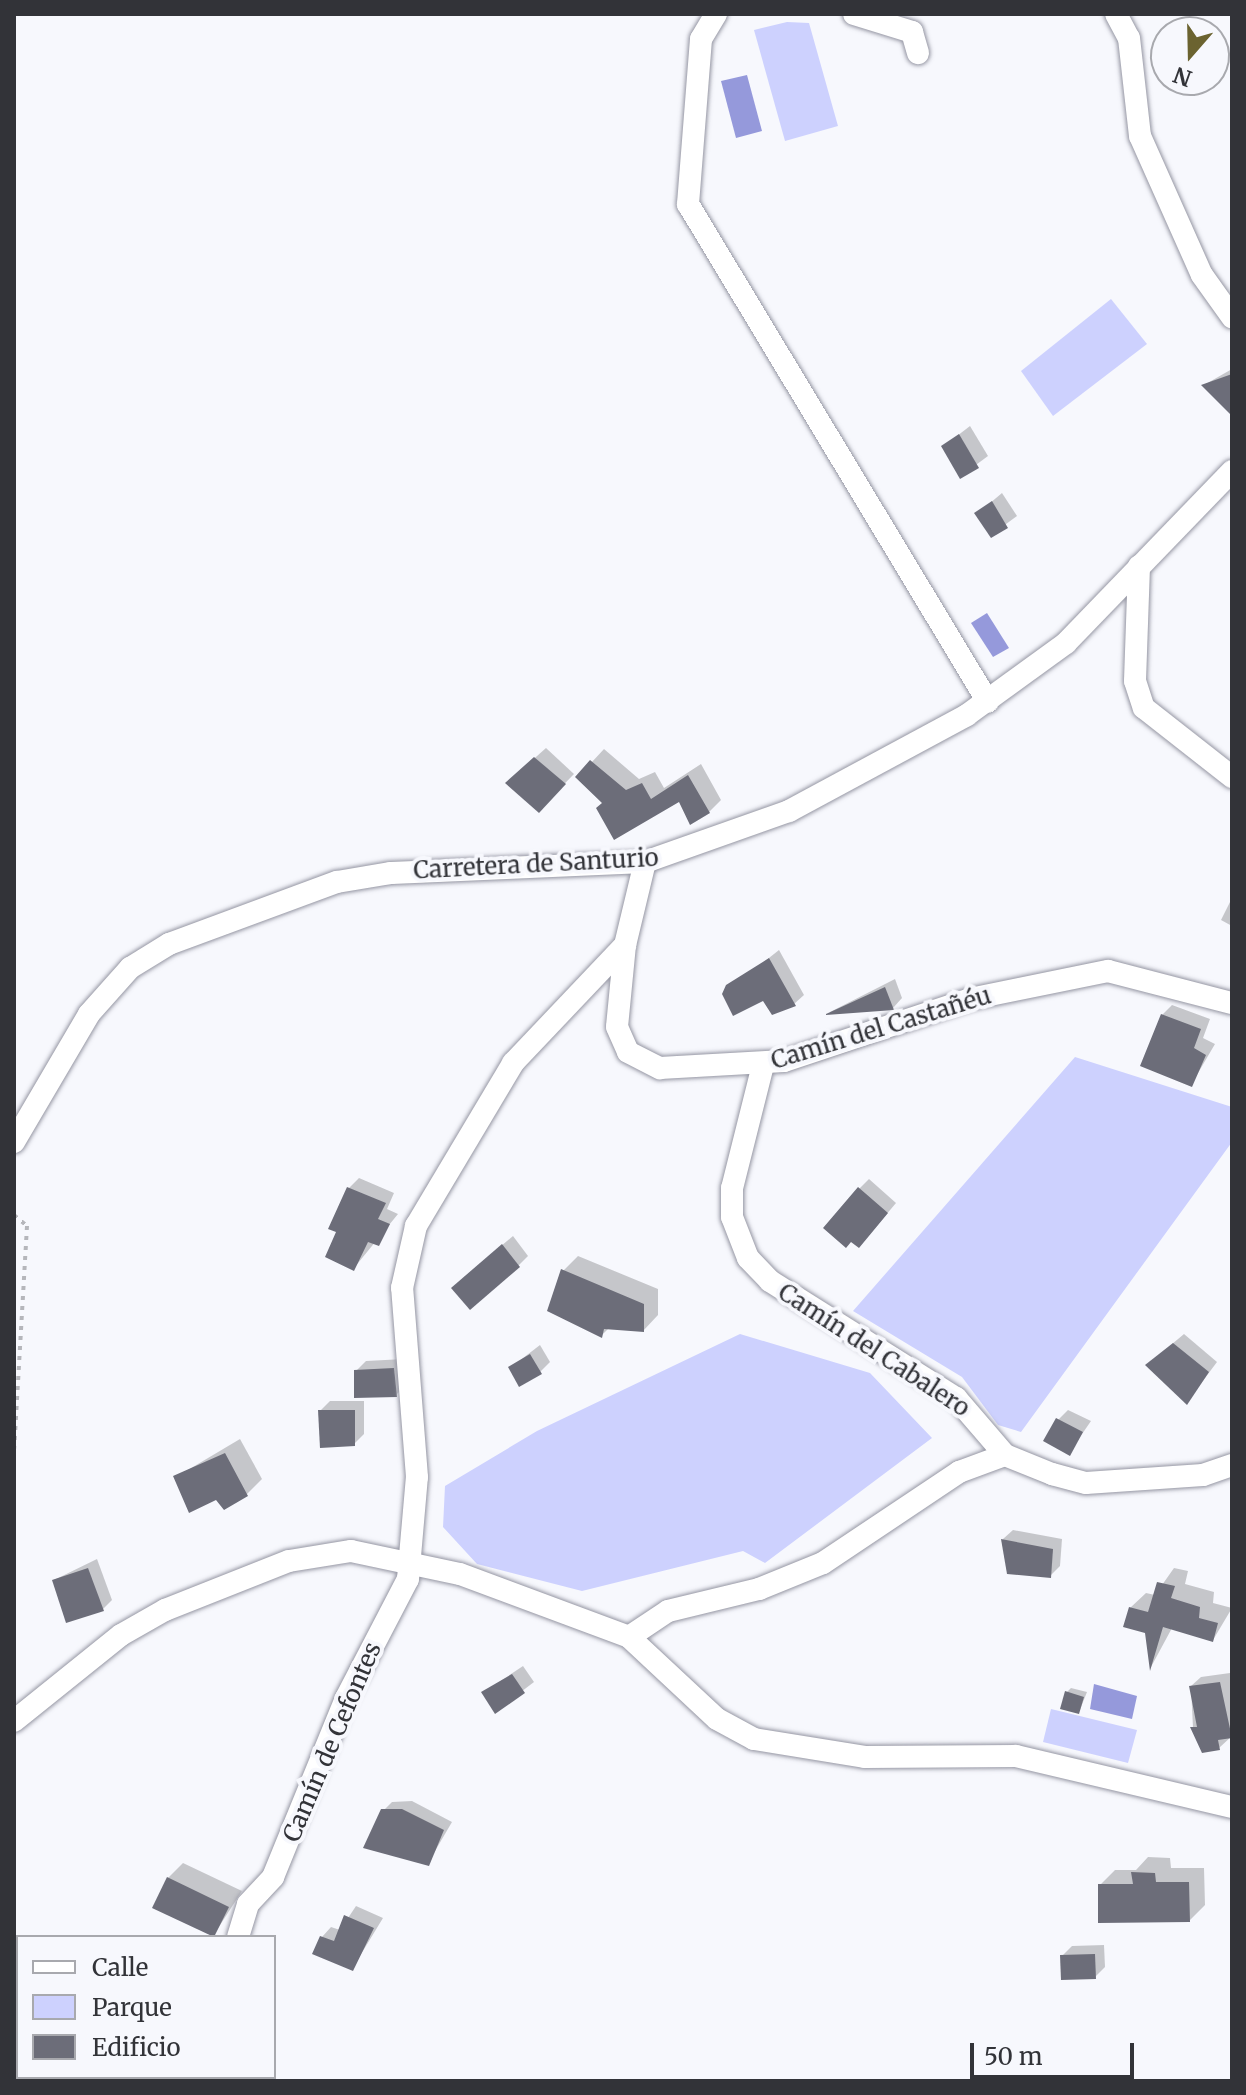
<!DOCTYPE html>
<html>
<head>
<meta charset="utf-8">
<style>
  body { margin:0 }
  #map { position:relative; width:1246px; height:2095px; overflow:hidden; background:#f7f8fd; font-family:Merriweather,serif }
  div>[style] { position:absolute }
  .green>* { inset:0; background:#cdd1fe }
  .water>* { inset:0; background:#9599db }
  .shadow>* { inset:0; background:#0003 }
  .building>* { inset:0; background:#6c6d79 }
  .path>* { height:4px; margin-top:-2px; transform-origin:0; background:repeating-linear-gradient(90deg,#b5b6bb 0 4px,transparent 0 10px) }
  .roads { filter:drop-shadow(0 0 2px #9596a3) drop-shadow(0 0 2px #9596a3) }
  .minor>* { height:22px; margin:-11px; padding:0 11px; transform-origin:11px; border-radius:11px; background:#fff }
  span { translate:-50% -50%; white-space:nowrap; text-align:center; line-height:1.15; -webkit-text-stroke:8px #f7f8fd; paint-order:stroke }
  .street-label { font-size:24px; color:#323338 }
  .frame { position:absolute; inset:0; border:16px solid #323338; pointer-events:none }
  .legend { position:absolute; left:16px; top:1935px; width:260px; height:144px; box-sizing:border-box; background:#f7f8fd; border:2px solid #a8a9ae; margin:0; padding:10px 14px; list-style:none; font-size:24px; color:#323338 }
  .legend li { display:flex; align-items:center; gap:16px; height:40px }
  .legend b { width:40px; border:2px solid #a8a9ae }
  .north { position:absolute; left:1150px; top:16px; width:80px; height:80px; box-sizing:border-box; background:#f7f8fd; border:2px solid #a8a9ae; border-radius:50%; rotate:200deg; font-size:22px; font-weight:700; line-height:32px; text-align:center; color:#323338 }
  .north::after { content:''; display:block; margin:auto; width:28px; height:36px; background:#6b6330; clip-path:polygon(50% 0,100% 100%,50% 72%,0 100%) }
  .scale { position:absolute; left:970px; top:2043px; width:164px; height:36px; box-sizing:border-box; border:4px solid #323338; border-top:0; padding-left:10px; font-size:24px; line-height:28px; white-space:nowrap; color:#323338; -webkit-text-stroke:6px #f7f8fd; paint-order:stroke }
</style>
</head>
<body>
<div id="map">
  <div class="green">
    <div style="clip-path:polygon(787px 22px,809px 23px,838px 126px,785px 141px,754px 30px)"></div>
    <div style="clip-path:polygon(1111px 299px,1147px 344px,1053px 416px,1021px 371px)"></div>
    <div style="clip-path:polygon(1075px 1057px,1232px 1107px,1232px 1142px,1021px 1432px,998px 1425px,962px 1377px,853px 1311px)"></div>
    <div style="clip-path:polygon(740px 1334px,870px 1373px,932px 1438px,765px 1563px,743px 1551px,582px 1591px,477px 1564px,443px 1527px,445px 1486px,537px 1431px)"></div>
    <div style="clip-path:polygon(1051px 1709px,1137px 1730px,1128px 1763px,1043px 1742px)"></div>
  </div>
  <div class="water">
    <div style="clip-path:polygon(747px 75px,762px 131px,736px 138px,721px 81px)"></div>
    <div style="clip-path:polygon(987px 613px,1009px 648px,993px 657px,971px 623px)"></div>
    <div style="clip-path:polygon(1094px 1684px,1137px 1696px,1132px 1719px,1090px 1709px)"></div>
  </div>
  <div class="shadow">
    <div style="clip-path:polygon(1232px 369px,1232px 414px,1204px 385px)"></div>
    <div style="clip-path:polygon(970px 426px,988px 456px,961px 476px,944px 446px)"></div>
    <div style="clip-path:polygon(1002px 493px,1017px 516px,991px 535px,977px 514px)"></div>
    <div style="clip-path:polygon(546px 748px,574px 774px,539px 810px,518px 773px)"></div>
    <div style="clip-path:polygon(604px 749px,639px 779px,655px 772px,664px 788px,701px 764px,721px 800px,709px 812px,680px 799px,604px 803px,578px 777px)"></div>
    <div style="clip-path:polygon(1232px 898px,1232px 926px,1221px 920px)"></div>
    <div style="clip-path:polygon(779px 950px,804px 995px,794px 1004px,735px 985px)"></div>
    <div style="clip-path:polygon(895px 979px,902px 998px,893px 1008px,830px 1012px)"></div>
    <div style="clip-path:polygon(1172px 1005px,1210px 1019px,1203px 1038px,1215px 1044px,1191px 1085px,1162px 1015px)"></div>
    <div style="clip-path:polygon(359px 1178px,394px 1193px,387px 1209px,398px 1214px,354px 1268px,339px 1231px,349px 1188px)"></div>
    <div style="clip-path:polygon(869px 1179px,896px 1203px,869px 1235px,859px 1189px)"></div>
    <div style="clip-path:polygon(513px 1236px,528px 1256px,519px 1265px,463px 1278px)"></div>
    <div style="clip-path:polygon(578px 1256px,658px 1289px,658px 1315px,643px 1331px,609px 1328px,601px 1336px,563px 1271px)"></div>
    <div style="clip-path:polygon(1184px 1334px,1217px 1362px,1187px 1402px,1147px 1365px)"></div>
    <div style="clip-path:polygon(540px 1345px,550px 1362px,540px 1372px,510px 1368px)"></div>
    <div style="clip-path:polygon(404px 1359px,406px 1385px,396px 1395px,356px 1371px,366px 1361px)"></div>
    <div style="clip-path:polygon(330px 1401px,364px 1401px,364px 1434px,354px 1444px,320px 1411px)"></div>
    <div style="clip-path:polygon(1068px 1410px,1091px 1421px,1069px 1453px,1058px 1420px)"></div>
    <div style="clip-path:polygon(240px 1439px,262px 1479px,247px 1494px,217px 1498px,176px 1477px)"></div>
    <div style="clip-path:polygon(1013px 1530px,1062px 1539px,1060px 1566px,1050px 1576px,1009px 1572px,1003px 1539px)"></div>
    <div style="clip-path:polygon(97px 1559px,112px 1600px,103px 1609px,54px 1580px)"></div>
    <div style="clip-path:polygon(1174px 1568px,1188px 1571px,1185px 1584px,1214px 1592px,1213px 1603px,1232px 1608px,1213px 1640px,1172px 1628px,1151px 1667px,1147px 1631px,1130px 1608px,1146px 1593px,1155px 1595px)"></div>
    <div style="clip-path:polygon(523px 1666px,534px 1682px,496px 1711px,484px 1692px)"></div>
    <div style="clip-path:polygon(1230px 1673px,1232px 1736px,1219px 1748px,1193px 1728px,1191px 1686px,1201px 1677px)"></div>
    <div style="clip-path:polygon(1071px 1688px,1087px 1692px,1079px 1712px,1067px 1692px)"></div>
    <div style="clip-path:polygon(412px 1801px,452px 1822px,428px 1863px,383px 1811px,392px 1802px)"></div>
    <div style="clip-path:polygon(1148px 1857px,1170px 1858px,1171px 1868px,1204px 1868px,1205px 1905px,1190px 1920px,1100px 1885px,1115px 1870px,1136px 1870px)"></div>
    <div style="clip-path:polygon(183px 1863px,242px 1891px,213px 1936px,168px 1878px)"></div>
    <div style="clip-path:polygon(356px 1906px,383px 1918px,352px 1969px,322px 1937px,331px 1927px,340px 1930px)"></div>
    <div style="clip-path:polygon(1104px 1945px,1105px 1967px,1095px 1977px,1062px 1956px,1072px 1946px)"></div>
    <div style="clip-path:polygon(81px 2077px,133px 2077px,129px 2081px)"></div>
  </div>
  <div class="building">
    <div style="clip-path:polygon(1232px 374px,1232px 416px,1201px 385px)"></div>
    <div style="clip-path:polygon(959px 434px,979px 468px,960px 479px,941px 446px)"></div>
    <div style="clip-path:polygon(992px 501px,1008px 528px,991px 538px,974px 513px)"></div>
    <div style="clip-path:polygon(534px 757px,566px 784px,539px 813px,505px 783px)"></div>
    <div style="clip-path:polygon(590px 760px,626px 790px,642px 783px,651px 799px,688px 775px,710px 813px,690px 825px,679px 802px,614px 840px,596px 808px,602px 803px,575px 777px)"></div>
    <div style="clip-path:polygon(769px 958px,796px 1006px,772px 1015px,763px 1001px,733px 1016px,722px 994px,726px 985px)"></div>
    <div style="clip-path:polygon(885px 987px,894px 1010px,826px 1015px,826px 1014px)"></div>
    <div style="clip-path:polygon(1161px 1014px,1201px 1029px,1194px 1048px,1206px 1055px,1192px 1087px,1140px 1066px)"></div>
    <div style="clip-path:polygon(347px 1187px,386px 1203px,378px 1219px,390px 1224px,379px 1246px,368px 1242px,354px 1271px,325px 1257px,336px 1232px,328px 1229px)"></div>
    <div style="clip-path:polygon(858px 1187px,888px 1213px,859px 1248px,851px 1242px,846px 1248px,823px 1228px)"></div>
    <div style="clip-path:polygon(502px 1244px,520px 1267px,470px 1310px,451px 1288px)"></div>
    <div style="clip-path:polygon(561px 1269px,644px 1304px,644px 1332px,604px 1329px,602px 1338px,547px 1311px)"></div>
    <div style="clip-path:polygon(1173px 1343px,1209px 1372px,1187px 1405px,1145px 1365px)"></div>
    <div style="clip-path:polygon(530px 1354px,542px 1374px,519px 1387px,508px 1367px)"></div>
    <div style="clip-path:polygon(394px 1368px,397px 1397px,354px 1398px,354px 1370px)"></div>
    <div style="clip-path:polygon(318px 1410px,355px 1410px,355px 1446px,320px 1448px)"></div>
    <div style="clip-path:polygon(1056px 1418px,1083px 1432px,1070px 1456px,1043px 1441px)"></div>
    <div style="clip-path:polygon(225px 1453px,248px 1496px,224px 1510px,216px 1500px,189px 1513px,173px 1476px)"></div>
    <div style="clip-path:polygon(1001px 1539px,1053px 1549px,1051px 1578px,1007px 1574px)"></div>
    <div style="clip-path:polygon(88px 1568px,104px 1611px,66px 1623px,52px 1580px)"></div>
    <div style="clip-path:polygon(1157px 1582px,1175px 1586px,1171px 1598px,1200px 1607px,1199px 1618px,1218px 1623px,1213px 1642px,1163px 1627px,1150px 1671px,1145px 1633px,1123px 1627px,1129px 1607px,1148px 1612px)"></div>
    <div style="clip-path:polygon(512px 1674px,525px 1693px,495px 1714px,481px 1692px)"></div>
    <div style="clip-path:polygon(1220px 1682px,1232px 1738px,1218px 1740px,1220px 1750px,1202px 1753px,1190px 1727px,1197px 1727px,1189px 1686px)"></div>
    <div style="clip-path:polygon(1065px 1691px,1084px 1697px,1079px 1714px,1060px 1709px)"></div>
    <div style="clip-path:polygon(381px 1809px,402px 1809px,444px 1830px,429px 1866px,363px 1848px)"></div>
    <div style="clip-path:polygon(1131px 1872px,1155px 1873px,1156px 1882px,1189px 1882px,1190px 1922px,1098px 1923px,1098px 1884px,1133px 1884px)"></div>
    <div style="clip-path:polygon(167px 1877px,229px 1907px,214px 1937px,152px 1908px)"></div>
    <div style="clip-path:polygon(344px 1915px,374px 1928px,353px 1971px,312px 1954px,320px 1936px,334px 1941px)"></div>
    <div style="clip-path:polygon(1095px 1954px,1096px 1979px,1061px 1980px,1060px 1955px)"></div>
  </div>
  <div class="path">
    <div style="left:14px;top:1215px;width:17px;rotate:40deg"></div>
    <div style="left:27px;top:1226px;width:223px;rotate:93.3deg"></div>
  </div>
  <div class="roads">
    <div class="minor">
      <div style="left:716px;top:14px;width:29px;rotate:121deg"></div>
      <div style="left:701px;top:39px;width:166px;rotate:94.5deg"></div>
      <div style="left:688px;top:204px;width:581px;rotate:58.93deg"></div>
      <div style="left:854px;top:14px;width:61px;rotate:17.2deg"></div>
      <div style="left:912px;top:32px;width:22px;rotate:74deg"></div>
      <div style="left:1116px;top:14px;width:27px;rotate:62deg"></div>
      <div style="left:1129px;top:38px;width:99px;rotate:83.6deg"></div>
      <div style="left:1140px;top:136px;width:152px;rotate:66deg"></div>
      <div style="left:1202px;top:275px;width:52px;rotate:54.5deg"></div>
      <div style="left:1139px;top:566px;width:115px;rotate:92deg"></div>
      <div style="left:1135px;top:681px;width:28px;rotate:72deg"></div>
      <div style="left:1144px;top:708px;width:112px;rotate:38.1deg"></div>
      <div style="left:645px;top:862px;width:85px;rotate:103.5deg"></div>
      <div style="left:625px;top:945px;width:82px;rotate:95.6deg"></div>
      <div style="left:617px;top:1027px;width:27px;rotate:66deg"></div>
      <div style="left:628px;top:1052px;width:36px;rotate:27deg"></div>
      <div style="left:660px;top:1068px;width:124px;rotate:-3.2deg"></div>
      <div style="left:784px;top:1061px;width:196px;rotate:-18.4deg"></div>
      <div style="left:970px;top:999px;width:141px;rotate:-11.5deg"></div>
      <div style="left:1108px;top:971px;width:128px;rotate:14.5deg"></div>
      <div style="left:763px;top:1065px;width:127px;rotate:104.1deg"></div>
      <div style="left:732px;top:1188px;width:29px;rotate:90deg"></div>
      <div style="left:732px;top:1217px;width:44px;rotate:68.7deg"></div>
      <div style="left:748px;top:1258px;width:32px;rotate:46deg"></div>
      <div style="left:770px;top:1281px;width:220px;rotate:32.2deg"></div>
      <div style="left:956px;top:1398px;width:75px;rotate:49.3deg"></div>
      <div style="left:1005px;top:1455px;width:51px;rotate:22deg"></div>
      <div style="left:1052px;top:1474px;width:35px;rotate:15deg"></div>
      <div style="left:1086px;top:1483px;width:117px;rotate:-3.9deg"></div>
      <div style="left:1203px;top:1475px;width:31px;rotate:-19deg"></div>
      <div style="left:14px;top:1142px;width:148px;rotate:-59.6deg"></div>
      <div style="left:89px;top:1014px;width:62px;rotate:-48.3deg"></div>
      <div style="left:130px;top:968px;width:46px;rotate:-31.6deg"></div>
      <div style="left:169px;top:944px;width:179px;rotate:-20.3deg"></div>
      <div style="left:337px;top:882px;width:55px;rotate:-9.5deg"></div>
      <div style="left:391px;top:873px;width:254px;rotate:-2.5deg"></div>
      <div style="left:645px;top:862px;width:153px;rotate:-19.5deg"></div>
      <div style="left:789px;top:811px;width:202px;rotate:-28.3deg"></div>
      <div style="left:967px;top:715px;width:122px;rotate:-36deg"></div>
      <div style="left:1066px;top:643px;width:239px;rotate:-46deg"></div>
      <div style="left:629px;top:1637px;width:47px;rotate:-33.7deg"></div>
      <div style="left:668px;top:1611px;width:94px;rotate:-13.6deg"></div>
      <div style="left:759px;top:1589px;width:69px;rotate:-22.1deg"></div>
      <div style="left:823px;top:1563px;width:164px;rotate:-33.8deg"></div>
      <div style="left:959px;top:1472px;width:49px;rotate:-20.3deg"></div>
      <div style="left:14px;top:1721px;width:137px;rotate:-38.8deg"></div>
      <div style="left:121px;top:1635px;width:51px;rotate:-29.6deg"></div>
      <div style="left:165px;top:1610px;width:133px;rotate:-21.6deg"></div>
      <div style="left:289px;top:1561px;width:63px;rotate:-9.2deg"></div>
      <div style="left:351px;top:1551px;width:111px;rotate:11.9deg"></div>
      <div style="left:460px;top:1574px;width:180px;rotate:20.4deg"></div>
      <div style="left:629px;top:1637px;width:120px;rotate:43deg"></div>
      <div style="left:717px;top:1719px;width:42px;rotate:28.4deg"></div>
      <div style="left:754px;top:1739px;width:112px;rotate:9.2deg"></div>
      <div style="left:865px;top:1757px;width:151px;rotate:-0.4deg"></div>
      <div style="left:1016px;top:1756px;width:222px;rotate:13.3deg"></div>
      <div style="left:238px;top:1937px;width:34px;rotate:-73deg"></div>
      <div style="left:248px;top:1904px;width:37px;rotate:-47deg"></div>
      <div style="left:273px;top:1877px;width:193px;rotate:-67.8deg"></div>
      <div style="left:346px;top:1698px;width:134px;rotate:-62.5deg"></div>
      <div style="left:408px;top:1579px;width:102px;rotate:-85deg"></div>
      <div style="left:417px;top:1477px;width:190px;rotate:-94.5deg"></div>
      <div style="left:402px;top:1288px;width:64px;rotate:-77.3deg"></div>
      <div style="left:416px;top:1226px;width:190px;rotate:-59.2deg"></div>
      <div style="left:513px;top:1063px;width:163px;rotate:-46.5deg"></div>
      <div style="left:257px;top:2077px;width:4px;rotate:90deg"></div>
    </div>
  </div>
  <div class="street-label">
    <span style="left:536px;top:864px;rotate:-3deg">Carretera de Santurio</span>
    <span style="left:881px;top:1028px;rotate:-17deg">Camín del Castañéu</span>
    <span style="left:874px;top:1350px;rotate:33deg">Camín del Cabalero</span>
    <span style="left:332px;top:1742px;rotate:-67deg">Camín de Cefontes</span>
  </div>
  <div class="frame"></div>
  <ul class="legend">
  <li><b style="height:10px;background:#fff"></b>Calle</li>
  <li><b style="height:22px;background:#cdd1fe"></b>Parque</li>
  <li><b style="height:22px;background:#6c6d79"></b>Edificio</li>
  </ul>
  <div class="north">N</div>
  <div class="scale">50 m</div>
</div>
</body>
</html>
